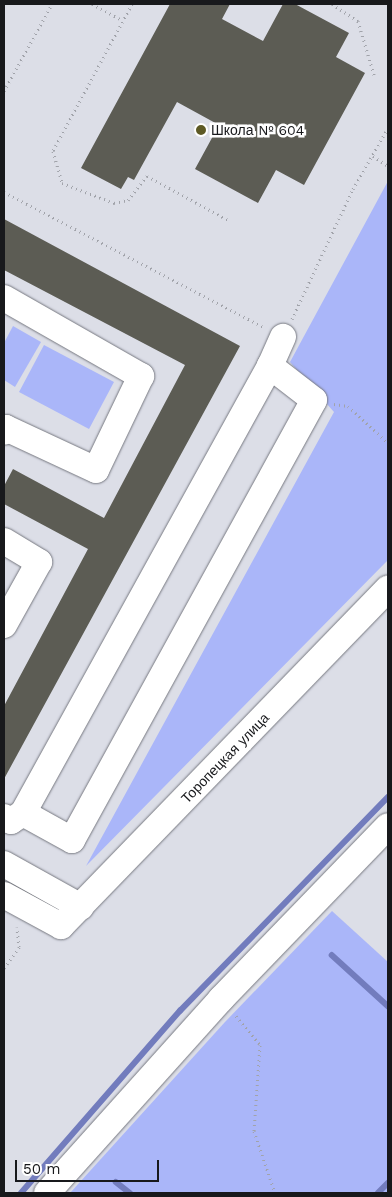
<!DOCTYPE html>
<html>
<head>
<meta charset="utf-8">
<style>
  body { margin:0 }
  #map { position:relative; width:392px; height:1197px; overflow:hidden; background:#dcdee7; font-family:"Work Sans",sans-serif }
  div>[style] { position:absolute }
  .green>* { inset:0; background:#aab6f9 }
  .stream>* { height:5.5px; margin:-2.75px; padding:0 2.75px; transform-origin:2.75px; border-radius:2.75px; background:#727cbd }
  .building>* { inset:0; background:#5c5c54 }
  .path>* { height:3px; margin-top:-1.5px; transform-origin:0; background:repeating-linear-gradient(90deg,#a1a3aa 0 1px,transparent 0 5px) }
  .roads { filter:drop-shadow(0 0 1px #767880) drop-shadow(0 0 1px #767880) }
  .minor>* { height:26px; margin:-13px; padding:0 13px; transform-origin:13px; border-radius:13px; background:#fff }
  .dots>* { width:14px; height:14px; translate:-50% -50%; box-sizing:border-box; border:2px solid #fff; border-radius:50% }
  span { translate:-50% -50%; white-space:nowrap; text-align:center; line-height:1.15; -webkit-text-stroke:5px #fff; paint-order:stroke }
  .poi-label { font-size:14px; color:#18191c }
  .left { translate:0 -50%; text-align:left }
  .street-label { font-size:14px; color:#18191c }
  .frame { position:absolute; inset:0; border:5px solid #18191c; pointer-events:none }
  .scale { position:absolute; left:15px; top:1160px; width:144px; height:22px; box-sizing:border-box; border:2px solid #18191c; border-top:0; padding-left:6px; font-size:15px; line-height:18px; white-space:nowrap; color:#18191c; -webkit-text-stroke:4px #fff; paint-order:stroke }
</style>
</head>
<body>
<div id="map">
  <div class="green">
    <div style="clip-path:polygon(388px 181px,388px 560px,86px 866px,334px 412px,290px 362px)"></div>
    <div style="clip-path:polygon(13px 326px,41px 342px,15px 387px,4px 380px,4px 343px)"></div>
    <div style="clip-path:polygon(44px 345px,114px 382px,89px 429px,19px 392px)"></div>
    <div style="clip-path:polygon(332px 911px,388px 962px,388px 1193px,70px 1193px,225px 1022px)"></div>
  </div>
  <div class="stream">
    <div style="left:332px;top:955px;width:76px;rotate:42.3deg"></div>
    <div style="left:116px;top:1182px;width:18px;rotate:38deg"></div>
    <div style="left:21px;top:1193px;width:242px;rotate:-48.9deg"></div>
    <div style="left:180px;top:1011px;width:298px;rotate:-45.8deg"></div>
    <div style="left:378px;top:1193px;width:14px;rotate:-45deg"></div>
  </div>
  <div class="building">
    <div style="clip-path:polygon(170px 4px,230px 4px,222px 19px,263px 41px,283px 4px,295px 4px,349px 33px,336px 57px,365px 73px,304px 185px,276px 170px,258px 203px,195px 169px,219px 125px,177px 102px,134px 180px,128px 177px,121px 189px,81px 168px)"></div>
    <div style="clip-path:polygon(4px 219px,240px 346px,4px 779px,4px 706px,88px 549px,4px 504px,4px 486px,13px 469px,104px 518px,185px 365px,4px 270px)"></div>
  </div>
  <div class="path">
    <div style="left:92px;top:4px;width:34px;rotate:28deg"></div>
    <div style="left:132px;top:4px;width:167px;rotate:118.3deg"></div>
    <div style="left:53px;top:151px;width:33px;rotate:74deg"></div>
    <div style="left:62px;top:183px;width:56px;rotate:21deg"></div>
    <div style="left:114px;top:203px;width:14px;rotate:-12deg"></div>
    <div style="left:128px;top:200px;width:31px;rotate:-52deg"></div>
    <div style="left:147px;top:176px;width:92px;rotate:28.5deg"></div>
    <div style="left:332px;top:4px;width:31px;rotate:33deg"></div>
    <div style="left:358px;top:21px;width:59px;rotate:73.4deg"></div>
    <div style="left:4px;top:91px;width:99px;rotate:-61.1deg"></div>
    <div style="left:373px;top:156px;width:18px;rotate:34deg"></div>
    <div style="left:4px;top:192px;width:294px;rotate:27.5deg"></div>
    <div style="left:292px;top:319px;width:144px;rotate:-64.9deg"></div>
    <div style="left:353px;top:189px;width:70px;rotate:-60.2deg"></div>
    <div style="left:334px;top:404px;width:14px;rotate:8deg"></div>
    <div style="left:348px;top:406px;width:54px;rotate:42.8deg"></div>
    <div style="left:4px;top:968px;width:26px;rotate:-54deg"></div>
    <div style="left:19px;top:947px;width:20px;rotate:-96deg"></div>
    <div style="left:236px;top:1016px;width:38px;rotate:50deg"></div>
    <div style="left:260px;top:1045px;width:86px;rotate:94deg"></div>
    <div style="left:254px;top:1131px;width:65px;rotate:71.3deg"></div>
  </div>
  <div class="roads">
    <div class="minor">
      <div style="left:4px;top:298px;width:158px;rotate:29.7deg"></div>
      <div style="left:141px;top:376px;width:104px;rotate:115.6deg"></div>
      <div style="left:96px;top:470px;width:99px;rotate:-155deg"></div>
      <div style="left:6px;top:428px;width:4px;rotate:117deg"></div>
      <div style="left:4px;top:541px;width:41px;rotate:31deg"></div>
      <div style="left:39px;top:562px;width:72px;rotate:119.1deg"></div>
      <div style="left:23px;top:813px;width:56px;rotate:28.9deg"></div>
      <div style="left:72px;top:840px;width:502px;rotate:-61.19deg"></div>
      <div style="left:314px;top:400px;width:56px;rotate:-142.3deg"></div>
      <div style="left:4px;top:817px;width:8px;rotate:30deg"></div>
      <div style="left:11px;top:821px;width:14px;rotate:-34deg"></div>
      <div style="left:23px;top:813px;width:511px;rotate:-61.08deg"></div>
      <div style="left:270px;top:366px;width:32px;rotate:-66deg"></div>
      <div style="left:4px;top:864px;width:88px;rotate:29.2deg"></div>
      <div style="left:4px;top:895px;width:65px;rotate:28.5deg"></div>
      <div style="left:61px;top:926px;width:470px;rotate:-45.9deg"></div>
      <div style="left:47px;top:1193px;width:261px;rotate:-48.1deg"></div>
      <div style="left:221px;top:999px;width:240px;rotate:-46deg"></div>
    </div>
  </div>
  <div class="dots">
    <div style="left:201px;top:130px;background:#5d5925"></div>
  </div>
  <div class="poi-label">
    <span class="left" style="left:211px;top:130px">Школа № 604</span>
  </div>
  <div class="street-label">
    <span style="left:225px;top:758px;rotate:-46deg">Торопецкая улица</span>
  </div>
  <div class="frame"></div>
  <div class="scale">50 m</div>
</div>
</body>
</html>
